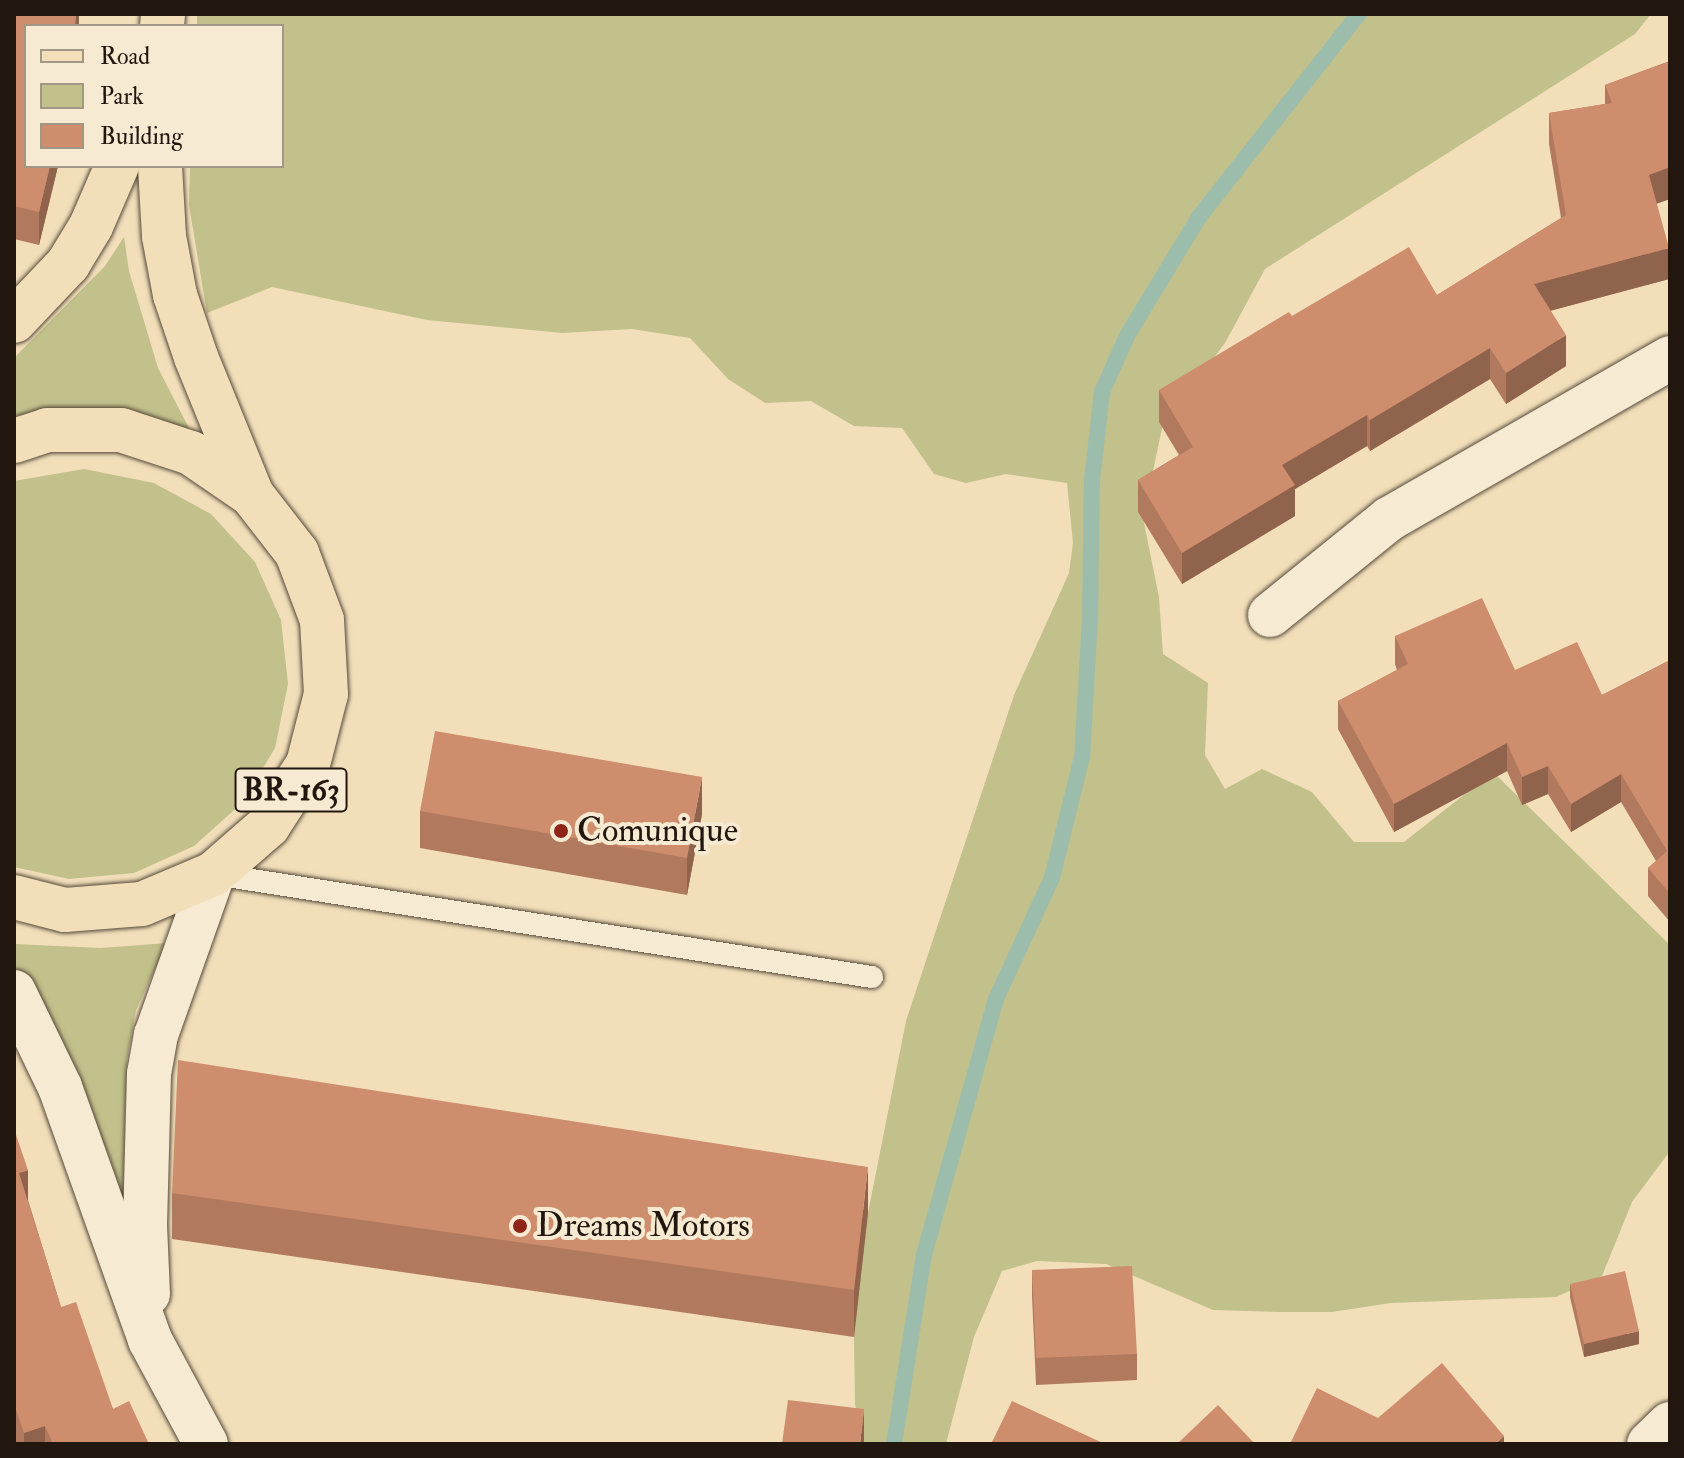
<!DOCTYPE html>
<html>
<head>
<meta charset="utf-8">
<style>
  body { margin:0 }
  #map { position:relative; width:1684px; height:1458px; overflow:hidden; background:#f2dfba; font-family:"IM FELL Double Pica",serif }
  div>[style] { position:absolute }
  .green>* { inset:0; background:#c2c08b }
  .stream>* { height:16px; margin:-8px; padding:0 8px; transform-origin:8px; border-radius:8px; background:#9cbdab }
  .roads { filter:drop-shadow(0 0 2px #564939) drop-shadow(0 0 2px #564939) }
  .service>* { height:22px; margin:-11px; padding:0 11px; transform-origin:11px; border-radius:11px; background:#f7ead2 }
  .minor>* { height:44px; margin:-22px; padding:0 22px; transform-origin:22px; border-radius:22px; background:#f7ead2 }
  .secondary>* { height:44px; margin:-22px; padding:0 22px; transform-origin:22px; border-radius:22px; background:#f7ead2 }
  .primary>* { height:44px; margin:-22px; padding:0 22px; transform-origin:22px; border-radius:22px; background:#f2dfba }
  .wall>* { inset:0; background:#b1795e }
  .shaded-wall>* { inset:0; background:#90634c }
  .building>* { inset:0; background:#ce8d6d }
  .dots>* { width:22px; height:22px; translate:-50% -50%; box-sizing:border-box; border:4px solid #f7ead2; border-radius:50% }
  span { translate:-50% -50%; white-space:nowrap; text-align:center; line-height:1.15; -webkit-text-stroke:8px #f7ead2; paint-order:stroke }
  .shield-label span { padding:2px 6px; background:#f7ead2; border:2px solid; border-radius:6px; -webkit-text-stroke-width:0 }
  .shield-label { font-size:32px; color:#22170e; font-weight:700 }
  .poi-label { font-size:34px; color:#22170e }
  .left { translate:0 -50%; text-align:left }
  .frame { position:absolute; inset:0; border:16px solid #22170e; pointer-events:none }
  .legend { position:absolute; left:24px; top:24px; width:260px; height:144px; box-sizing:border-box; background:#f7ead2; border:2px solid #a29684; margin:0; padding:10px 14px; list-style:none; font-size:24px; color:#22170e }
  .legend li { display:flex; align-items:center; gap:16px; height:40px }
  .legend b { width:40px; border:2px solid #a29684 }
</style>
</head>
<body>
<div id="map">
  <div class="green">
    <div style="clip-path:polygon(197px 14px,1651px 14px,1635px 34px,1265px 269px,1225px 343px,1163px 424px,1143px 518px,1159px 597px,1163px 654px,1208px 683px,1205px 755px,1225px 789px,1262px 769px,1312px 792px,1354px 842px,1404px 842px,1493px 772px,1670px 945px,1670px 1151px,1632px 1202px,1602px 1276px,1556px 1297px,1391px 1303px,1332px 1312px,1278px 1312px,1213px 1310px,1106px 1264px,1037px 1261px,1002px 1271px,974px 1337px,946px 1444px,864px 1444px,855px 1404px,854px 1337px,868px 1213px,906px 1021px,1014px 695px,1069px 573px,1073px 543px,1067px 483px,1006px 474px,966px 483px,934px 474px,902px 428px,854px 426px,811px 401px,765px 403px,728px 379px,690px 338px,632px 329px,562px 333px,427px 320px,272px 287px,207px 313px,189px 205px,190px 166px,282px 166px,282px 26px,197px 26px)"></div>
    <div style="clip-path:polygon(124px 237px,129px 271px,158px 368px,190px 430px,157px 418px,119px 411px,14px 416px,14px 358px,105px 266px)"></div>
    <div style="clip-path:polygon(84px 469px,154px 483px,211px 514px,255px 562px,281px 620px,288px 684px,275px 748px,242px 803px,194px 846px,134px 873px,69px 879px,14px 867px,14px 481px)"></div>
    <div style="clip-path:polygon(167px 943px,136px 1010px,127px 1059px,122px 1228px,31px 994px,14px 970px,14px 944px,101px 948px)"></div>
  </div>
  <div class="stream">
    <div style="left:894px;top:1444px;width:191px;rotate:-81deg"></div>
    <div style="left:924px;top:1255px;width:266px;rotate:-74.3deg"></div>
    <div style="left:996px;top:999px;width:133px;rotate:-65.2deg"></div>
    <div style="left:1052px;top:878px;width:125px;rotate:-76.1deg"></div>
    <div style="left:1082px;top:757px;width:139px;rotate:-86.7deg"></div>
    <div style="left:1090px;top:618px;width:138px;rotate:-89.2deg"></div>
    <div style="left:1092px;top:480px;width:89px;rotate:-83.5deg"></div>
    <div style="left:1102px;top:392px;width:64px;rotate:-65.9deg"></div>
    <div style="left:1128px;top:334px;width:137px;rotate:-58.7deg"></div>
    <div style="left:1199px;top:217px;width:258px;rotate:-51.8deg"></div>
  </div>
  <div class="roads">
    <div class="service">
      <div style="left:214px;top:874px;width:666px;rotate:8.9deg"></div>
    </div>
    <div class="minor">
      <div style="left:1270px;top:615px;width:153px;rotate:-38.9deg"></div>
      <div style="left:1389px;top:519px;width:324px;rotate:-29.8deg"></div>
      <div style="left:1649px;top:1444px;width:29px;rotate:-44deg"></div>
    </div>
    <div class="secondary">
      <div style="left:14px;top:992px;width:106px;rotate:64.2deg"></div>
      <div style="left:60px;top:1087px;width:269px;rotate:70.4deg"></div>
      <div style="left:150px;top:1340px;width:118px;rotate:61.7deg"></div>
      <div style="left:148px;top:1294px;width:68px;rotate:-92.5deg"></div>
      <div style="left:145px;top:1226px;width:152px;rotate:-88.5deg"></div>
      <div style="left:149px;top:1074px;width:40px;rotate:-80deg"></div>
      <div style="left:156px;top:1035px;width:171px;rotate:-70.5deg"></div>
    </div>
    <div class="primary">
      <div style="left:162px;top:26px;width:12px;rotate:-85deg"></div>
      <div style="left:14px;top:321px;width:79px;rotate:-46.5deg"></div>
      <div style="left:68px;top:264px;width:44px;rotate:-58.8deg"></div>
      <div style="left:91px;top:226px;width:65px;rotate:-66.6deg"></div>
      <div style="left:14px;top:441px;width:35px;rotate:-18deg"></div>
      <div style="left:47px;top:430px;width:74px"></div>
      <div style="left:121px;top:430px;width:74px;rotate:18.2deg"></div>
      <div style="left:191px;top:453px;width:74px;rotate:34.5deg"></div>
      <div style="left:14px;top:897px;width:53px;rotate:14.3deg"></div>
      <div style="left:65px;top:910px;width:77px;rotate:-4.5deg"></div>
      <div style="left:142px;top:904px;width:77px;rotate:-22.9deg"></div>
      <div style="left:213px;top:874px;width:73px;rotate:-41.1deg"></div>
      <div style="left:268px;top:826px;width:74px;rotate:-57.2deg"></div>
      <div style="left:308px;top:764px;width:72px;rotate:-75.6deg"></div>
      <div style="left:326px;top:694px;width:74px;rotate:-93.1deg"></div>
      <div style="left:322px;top:620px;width:72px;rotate:-110.5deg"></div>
      <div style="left:297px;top:553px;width:73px;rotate:-127.8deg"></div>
      <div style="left:252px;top:495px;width:149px;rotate:-112.1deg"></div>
      <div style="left:196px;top:357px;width:65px;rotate:-108.7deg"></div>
      <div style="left:175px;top:295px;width:60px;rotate:-100.6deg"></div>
      <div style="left:164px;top:236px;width:70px;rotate:-93.3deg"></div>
    </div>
  </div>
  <div class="wall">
    <div style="clip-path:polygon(14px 14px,79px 14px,58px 166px,39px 245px,14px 239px)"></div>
    <div style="clip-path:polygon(1670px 61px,1670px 199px,1656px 204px,1669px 279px,1550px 311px,1566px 366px,1506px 404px,1490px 379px,1370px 451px,1367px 446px,1295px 489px,1295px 516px,1182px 584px,1138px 512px,1138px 480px,1179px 455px,1159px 422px,1159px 390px,1292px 316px,1437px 295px,1561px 218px,1549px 144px,1549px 113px,1605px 104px,1605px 85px)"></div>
    <div style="clip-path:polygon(1395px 636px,1602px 695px,1670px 660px,1670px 922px,1648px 896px,1648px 868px,1656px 861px,1621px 802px,1571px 832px,1548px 794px,1522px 805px,1507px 771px,1394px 832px,1338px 729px,1338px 701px,1397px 670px,1395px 664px)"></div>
    <div style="clip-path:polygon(420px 811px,702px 814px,687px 895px,420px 848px)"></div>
    <div style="clip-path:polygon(14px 1129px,28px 1200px,61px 1307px,113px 1409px,149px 1444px,16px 1444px,14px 1437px)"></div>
    <div style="clip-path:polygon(172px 1193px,868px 1213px,854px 1337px,172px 1239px)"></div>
    <div style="clip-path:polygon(1032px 1270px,1137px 1354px,1137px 1380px,1036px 1385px,1032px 1296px)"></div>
    <div style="clip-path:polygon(1570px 1284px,1639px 1344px,1584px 1357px,1570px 1297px)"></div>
  </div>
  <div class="shaded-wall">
    <div style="clip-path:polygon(76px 14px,79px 14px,79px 26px,75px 26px)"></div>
    <div style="clip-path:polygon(50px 166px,58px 166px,39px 245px,39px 212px)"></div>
    <div style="clip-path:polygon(1670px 167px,1670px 199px,1649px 206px,1649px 175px)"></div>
    <div style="clip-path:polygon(1669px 248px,1669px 279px,1534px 315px,1534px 284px)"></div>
    <div style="clip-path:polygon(1566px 335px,1566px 366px,1506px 404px,1506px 373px)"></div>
    <div style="clip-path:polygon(1490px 348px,1490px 379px,1370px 451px,1370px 420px)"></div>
    <div style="clip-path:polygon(1367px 415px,1367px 446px,1295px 489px,1295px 516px,1182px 584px,1182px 553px,1282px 465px)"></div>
    <div style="clip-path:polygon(1507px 743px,1507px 771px,1394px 832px,1394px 804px)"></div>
    <div style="clip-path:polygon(1548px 766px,1548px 794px,1522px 805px,1522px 777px)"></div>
    <div style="clip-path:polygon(1621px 774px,1621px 802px,1571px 832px,1571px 804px)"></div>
    <div style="clip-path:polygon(702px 777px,702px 814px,687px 895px,687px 858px)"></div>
    <div style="clip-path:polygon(868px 1167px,868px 1213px,854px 1337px,854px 1290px)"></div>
    <div style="clip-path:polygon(28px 1170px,28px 1203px,19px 1173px)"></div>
    <div style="clip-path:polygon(1639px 1331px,1639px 1344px,1584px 1357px,1584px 1344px)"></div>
    <div style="clip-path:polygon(864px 1409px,864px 1444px,860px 1444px)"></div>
    <div style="clip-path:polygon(45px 1426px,45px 1444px,24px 1444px,24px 1433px)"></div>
    <div style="clip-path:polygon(1504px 1436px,1504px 1444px,1495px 1444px)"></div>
  </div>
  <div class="building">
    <div style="clip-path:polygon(14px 14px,76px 14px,75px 26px,26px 26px,26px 166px,50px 166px,39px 212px,14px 206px)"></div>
    <div style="clip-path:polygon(1670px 61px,1670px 167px,1649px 175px,1669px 248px,1534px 284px,1566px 335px,1506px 373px,1490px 348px,1370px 420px,1367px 415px,1282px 465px,1295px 485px,1182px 553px,1138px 480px,1193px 447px,1159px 390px,1289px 312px,1292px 316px,1409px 247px,1437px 295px,1566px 215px,1549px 113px,1612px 103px,1605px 85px)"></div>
    <div style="clip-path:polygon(1482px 598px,1515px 670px,1577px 642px,1602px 695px,1670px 660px,1670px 894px,1648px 868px,1667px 851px,1621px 774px,1571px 804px,1548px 766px,1522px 777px,1507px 743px,1394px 804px,1338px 701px,1408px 664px,1395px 636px)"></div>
    <div style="clip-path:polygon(435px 731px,702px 777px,687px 858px,420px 811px)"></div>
    <div style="clip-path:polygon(178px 1060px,868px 1167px,854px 1290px,172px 1193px)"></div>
    <div style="clip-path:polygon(14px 1129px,28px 1170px,19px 1173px,61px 1307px,76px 1302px,113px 1409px,129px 1401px,149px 1444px,53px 1444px,45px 1426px,24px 1433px,14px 1404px)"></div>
    <div style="clip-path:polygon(1132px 1266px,1137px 1354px,1036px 1358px,1032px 1270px)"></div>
    <div style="clip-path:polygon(1625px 1271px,1639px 1331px,1584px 1344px,1570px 1284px)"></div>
    <div style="clip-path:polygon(1442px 1363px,1504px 1436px,1495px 1444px,1290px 1444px,1317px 1388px,1378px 1418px)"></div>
    <div style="clip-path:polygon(788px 1400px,864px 1409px,860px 1444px,782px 1444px)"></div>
    <div style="clip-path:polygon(1012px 1401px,1105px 1444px,991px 1444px)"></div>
    <div style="clip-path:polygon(1218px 1405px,1255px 1444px,1177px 1444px)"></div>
  </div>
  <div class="dots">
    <div style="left:561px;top:831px;background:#8f2418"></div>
    <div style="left:520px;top:1226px;background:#8f2418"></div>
  </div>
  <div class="shield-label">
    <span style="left:291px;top:790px">BR-163</span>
  </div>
  <div class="poi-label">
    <span class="left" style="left:577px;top:831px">Comunique</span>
    <span class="left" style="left:536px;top:1226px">Dreams Motors</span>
  </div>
  <div class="frame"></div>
  <ul class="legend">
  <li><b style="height:10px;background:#f2dfba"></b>Road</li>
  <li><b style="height:22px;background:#c2c08b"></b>Park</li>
  <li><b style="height:22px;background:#ce8d6d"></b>Building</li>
  </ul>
</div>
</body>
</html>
